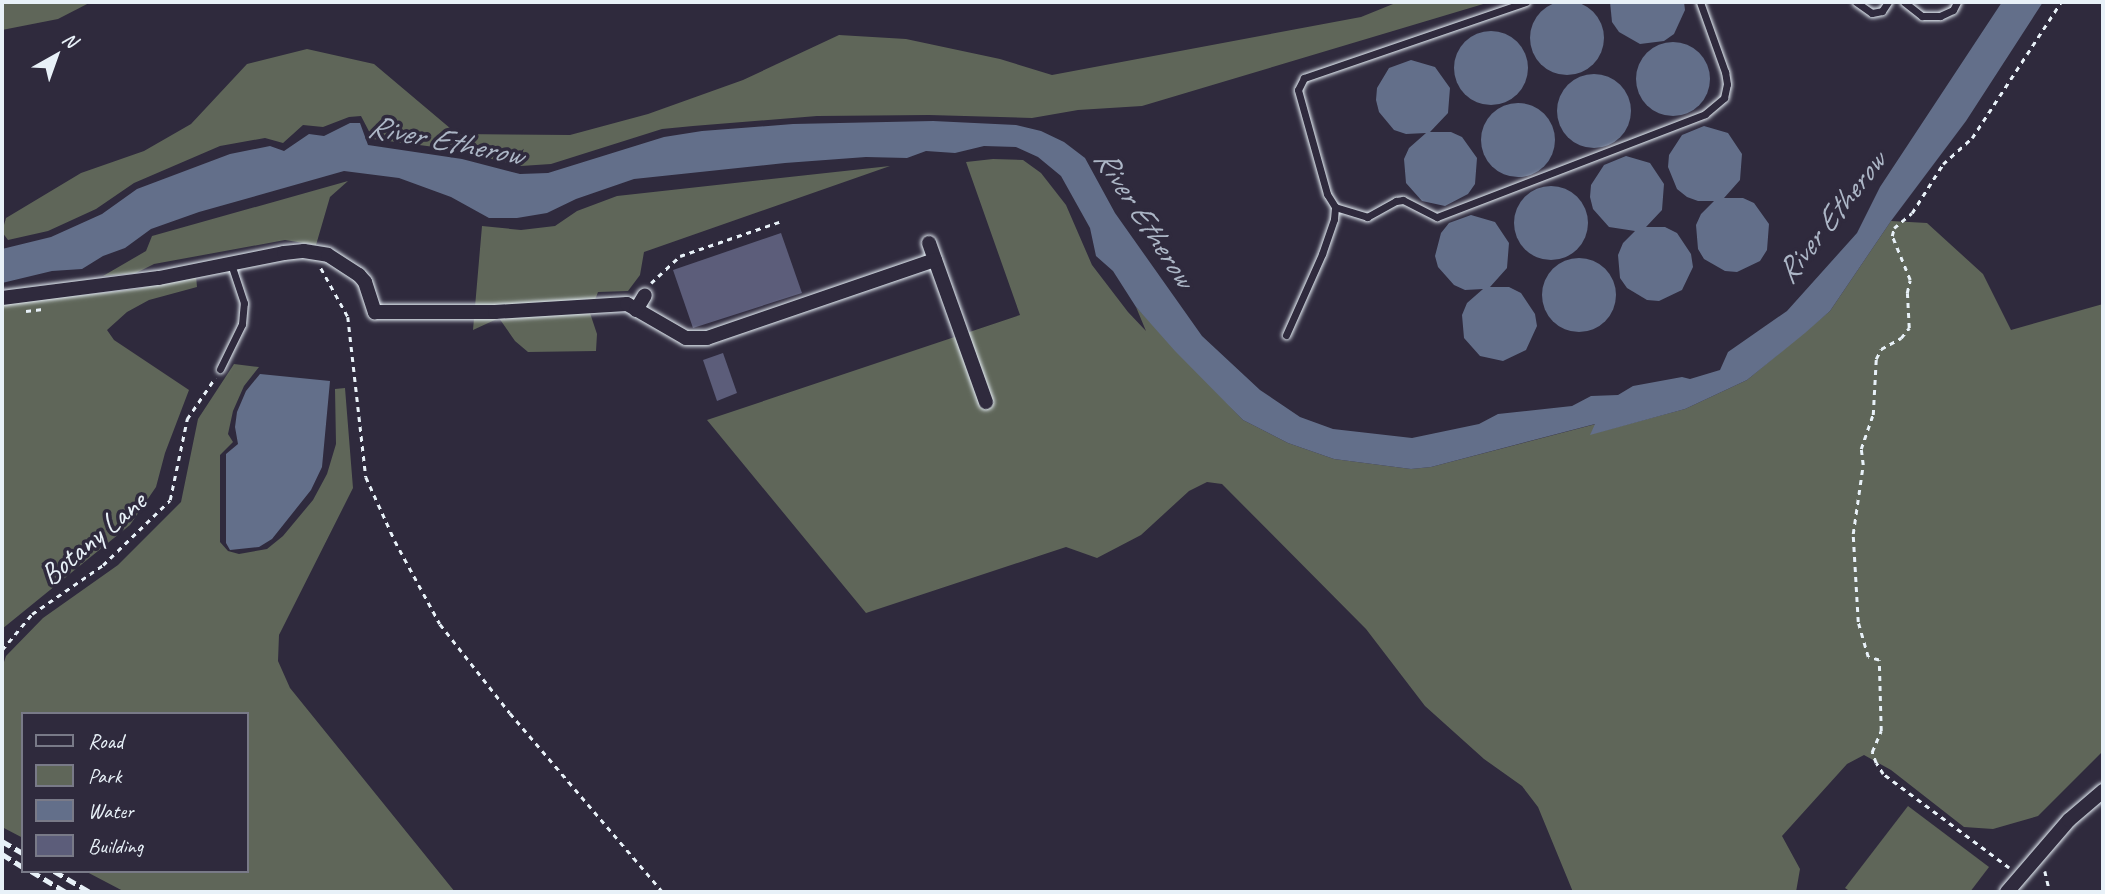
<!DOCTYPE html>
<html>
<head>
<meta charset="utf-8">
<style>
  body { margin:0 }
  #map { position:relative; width:2105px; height:894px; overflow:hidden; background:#2f2a3d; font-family:Caveat,sans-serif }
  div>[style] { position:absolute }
  .green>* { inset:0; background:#5f6659 }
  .water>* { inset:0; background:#636f8a }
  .round { border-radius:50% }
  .building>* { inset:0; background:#5c5d7a }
  .path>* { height:2.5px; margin-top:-1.25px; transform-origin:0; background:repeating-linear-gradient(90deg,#e8f1f8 0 5px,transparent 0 10px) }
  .roads { filter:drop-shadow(0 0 2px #e8f1f8) drop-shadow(0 0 2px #e8f1f8) }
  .lane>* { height:7px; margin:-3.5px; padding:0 3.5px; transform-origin:3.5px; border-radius:3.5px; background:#2f2a3d }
  .street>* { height:14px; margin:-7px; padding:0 7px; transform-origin:7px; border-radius:7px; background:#2f2a3d }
  .rail>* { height:4.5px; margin-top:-2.25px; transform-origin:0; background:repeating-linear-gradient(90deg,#e8f1f8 0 10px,transparent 0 15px) }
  span { translate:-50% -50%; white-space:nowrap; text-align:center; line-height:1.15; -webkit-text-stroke:7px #2f2a3d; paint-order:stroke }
  .street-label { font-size:30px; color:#e8f1f8 }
  .water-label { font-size:32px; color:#acb6c6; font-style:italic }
  .frame { position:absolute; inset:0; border:4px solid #e8f1f8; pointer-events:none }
  .legend { position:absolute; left:21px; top:712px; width:228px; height:161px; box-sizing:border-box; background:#2f2a3d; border:2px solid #797a88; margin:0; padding:9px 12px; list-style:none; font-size:21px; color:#e8f1f8 }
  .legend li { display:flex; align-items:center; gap:14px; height:35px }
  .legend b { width:35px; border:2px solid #797a88 }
  .north { position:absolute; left:21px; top:21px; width:70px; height:70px; -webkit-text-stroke:5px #2f2a3d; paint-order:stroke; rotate:40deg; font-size:19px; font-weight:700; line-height:28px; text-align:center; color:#e8f1f8 }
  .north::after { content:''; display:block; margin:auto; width:24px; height:32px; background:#e8f1f8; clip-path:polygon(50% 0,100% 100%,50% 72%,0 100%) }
</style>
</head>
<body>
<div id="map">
  <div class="green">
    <div style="clip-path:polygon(2px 2px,91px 2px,58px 19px,2px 30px)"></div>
    <div style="clip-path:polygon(1398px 2px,1490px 2px,1142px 106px,1078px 110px,1032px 118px,929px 115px,817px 116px,693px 126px,662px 129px,551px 164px,521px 166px,450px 149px,373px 139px,361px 116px,349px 117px,323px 127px,303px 125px,283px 143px,265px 138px,220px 146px,134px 183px,96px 209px,48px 231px,8px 240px,2px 232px,6px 218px,81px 173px,144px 151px,191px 124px,247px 64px,307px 49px,374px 64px,457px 134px,570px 135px,648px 114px,743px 80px,839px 35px,906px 39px,1000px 59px,1052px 75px,1361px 17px)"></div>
    <div style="clip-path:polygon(993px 159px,1023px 160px,1041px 173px,1066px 205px,1092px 265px,1128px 312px,1146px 331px,1136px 307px,1243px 420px,1288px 443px,1334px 459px,1411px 469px,1431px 467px,1596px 424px,1591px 434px,1685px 409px,1747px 380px,1830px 311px,1891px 221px,1927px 223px,1983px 274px,2011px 330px,2103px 304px,2103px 751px,2038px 816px,1993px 829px,1964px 827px,1891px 770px,1864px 755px,1847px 764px,1782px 836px,1800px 869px,1796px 892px,1573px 892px,1538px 807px,1522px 786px,1484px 759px,1425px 706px,1366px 629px,1222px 484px,1207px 482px,1189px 491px,1141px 535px,1097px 558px,1066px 547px,866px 613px,707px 420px,1020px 315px,966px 162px)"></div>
    <div style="clip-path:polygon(890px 166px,644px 252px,640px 275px,628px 291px,598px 292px,590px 313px,597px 334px,596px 351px,528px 352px,515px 341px,499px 318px,473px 330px,482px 226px,521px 230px,555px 226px,577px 211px,617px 196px)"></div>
    <div style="clip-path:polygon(348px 181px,330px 197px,316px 245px,285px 240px,154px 264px,136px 273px,103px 276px,146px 251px,152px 236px)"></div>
    <div style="clip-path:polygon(196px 276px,197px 287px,149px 300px,127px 312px,107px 330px,114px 340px,189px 390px,165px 453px,156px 487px,130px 525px,2px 629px,2px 304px,137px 289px)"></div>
    <div style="clip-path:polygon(234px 364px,259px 367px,244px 386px,233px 411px,228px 434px,233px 442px,220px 455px,220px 542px,228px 551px,239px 554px,267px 549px,283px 536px,313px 500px,327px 474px,336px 444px,335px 389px,345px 388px,353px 488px,279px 635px,278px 661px,290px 688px,455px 892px,125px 892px,85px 871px,247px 871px,247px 714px,23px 714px,23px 838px,2px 827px,2px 668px,6px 656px,43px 618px,118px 565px,181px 502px,198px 419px)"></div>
    <div style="clip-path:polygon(1908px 806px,1989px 867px,1970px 892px,1851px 892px,1845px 888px)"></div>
  </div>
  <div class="water">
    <div class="round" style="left:1530px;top:1px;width:74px;height:74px"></div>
    <div style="clip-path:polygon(1610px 2px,1684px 2px,1685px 10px,1674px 34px,1664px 41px,1640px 44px,1619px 32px,1612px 22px)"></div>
    <div style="clip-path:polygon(2002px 2px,2043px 2px,1966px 121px,1891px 221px,1830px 311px,1805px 333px,1747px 380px,1685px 409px,1590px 435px,1595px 424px,1431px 467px,1411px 469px,1334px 459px,1288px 443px,1243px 420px,1175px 351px,1136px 307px,1113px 271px,1096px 256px,1090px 228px,1061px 176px,1038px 157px,1016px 147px,984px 146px,955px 153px,926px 151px,907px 158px,866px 157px,785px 163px,634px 179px,576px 199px,547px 213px,517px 218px,489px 218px,451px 197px,399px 178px,344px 171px,199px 212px,151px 229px,125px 248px,103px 256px,82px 269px,52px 271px,2px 283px,2px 249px,51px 237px,102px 214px,137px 189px,230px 154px,270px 146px,284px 151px,309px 134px,324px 136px,350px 123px,360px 123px,368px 145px,462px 159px,520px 174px,548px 173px,664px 137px,702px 131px,793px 124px,933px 121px,1016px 125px,1041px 131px,1064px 142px,1085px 158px,1115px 213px,1202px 336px,1260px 390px,1300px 417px,1333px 429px,1412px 438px,1479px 424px,1498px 414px,1572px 406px,1591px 396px,1618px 395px,1633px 386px,1682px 377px,1690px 379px,1720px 370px,1728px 352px,1787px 311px,1857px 233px,1880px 187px)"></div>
    <div class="round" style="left:1454px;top:31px;width:74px;height:74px"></div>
    <div class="round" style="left:1636px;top:42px;width:74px;height:74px"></div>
    <div style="clip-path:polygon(1411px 60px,1435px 67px,1450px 88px,1448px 113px,1430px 132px,1451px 132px,1462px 137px,1477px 158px,1475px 184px,1468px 194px,1445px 206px,1422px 201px,1406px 183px,1404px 159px,1409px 148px,1426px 133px,1406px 134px,1394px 130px,1379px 112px,1376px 100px,1377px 88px,1389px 68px)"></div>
    <div class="round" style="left:1557px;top:74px;width:74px;height:74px"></div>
    <div class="round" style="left:1481px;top:103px;width:74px;height:74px"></div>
    <div style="clip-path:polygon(1704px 126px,1728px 133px,1742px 154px,1740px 180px,1724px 198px,1743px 198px,1754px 203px,1769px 224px,1767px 250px,1760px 261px,1737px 272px,1725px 271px,1704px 259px,1698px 249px,1696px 225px,1701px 214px,1714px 201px,1698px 201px,1687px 197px,1677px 189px,1668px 167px,1669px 155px,1682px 135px)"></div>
    <div style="clip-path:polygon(1626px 156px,1650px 163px,1664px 184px,1662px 210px,1646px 227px,1665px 227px,1677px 233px,1691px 254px,1693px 267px,1682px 290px,1659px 301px,1647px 300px,1627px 288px,1620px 278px,1618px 255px,1623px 243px,1635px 231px,1609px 227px,1593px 209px,1590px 197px,1591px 185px,1604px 165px)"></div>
    <div class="round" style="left:1514px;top:186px;width:74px;height:74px"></div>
    <div style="clip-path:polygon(1471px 215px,1495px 222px,1509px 243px,1507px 268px,1490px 287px,1509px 287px,1521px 293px,1535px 314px,1537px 326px,1526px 350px,1503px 361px,1480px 356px,1464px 338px,1462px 315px,1467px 303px,1483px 289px,1465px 290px,1454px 285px,1438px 267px,1435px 256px,1441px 233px,1449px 223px)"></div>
    <div class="round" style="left:1542px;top:258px;width:74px;height:74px"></div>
    <div style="clip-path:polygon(260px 374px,330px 381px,322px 467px,311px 490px,272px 539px,259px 547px,230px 550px,226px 543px,226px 454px,238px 444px,235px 427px,237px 412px,246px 391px)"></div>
  </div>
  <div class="building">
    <div style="clip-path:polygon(781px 233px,802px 293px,693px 328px,673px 270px)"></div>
    <div style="clip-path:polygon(723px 353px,737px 393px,717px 401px,703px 360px)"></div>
  </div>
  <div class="path">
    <div style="left:321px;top:268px;width:56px;rotate:61.1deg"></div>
    <div style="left:348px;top:317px;width:161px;rotate:83.6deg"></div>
    <div style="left:366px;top:477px;width:70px;rotate:65.6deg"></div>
    <div style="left:395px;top:541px;width:94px;rotate:61.5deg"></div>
    <div style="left:440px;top:624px;width:113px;rotate:51.8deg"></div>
    <div style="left:510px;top:713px;width:235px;rotate:49.5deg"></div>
    <div style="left:651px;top:283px;width:40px;rotate:-43deg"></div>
    <div style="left:680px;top:256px;width:105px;rotate:-19deg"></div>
    <div style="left:26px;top:311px;width:17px;rotate:-7deg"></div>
    <div style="left:2px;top:650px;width:47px;rotate:-50.2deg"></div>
    <div style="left:32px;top:614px;width:86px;rotate:-34.6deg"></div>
    <div style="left:103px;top:565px;width:93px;rotate:-44.1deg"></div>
    <div style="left:170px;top:500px;width:83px;rotate:-78.1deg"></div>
    <div style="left:187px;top:419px;width:50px;rotate:-55.7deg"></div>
    <div style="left:2009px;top:868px;width:157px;rotate:-143.3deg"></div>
    <div style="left:1883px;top:774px;width:13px;rotate:-122deg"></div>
    <div style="left:1876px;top:763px;width:12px;rotate:-110deg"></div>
    <div style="left:1872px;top:752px;width:23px;rotate:-67deg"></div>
    <div style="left:1881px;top:731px;width:71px;rotate:-91.6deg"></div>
    <div style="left:1879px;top:660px;width:11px;rotate:-165deg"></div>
    <div style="left:1868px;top:657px;width:36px;rotate:-106deg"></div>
    <div style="left:1858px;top:622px;width:88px;rotate:-93.3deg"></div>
    <div style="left:1853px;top:534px;width:70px;rotate:-81.8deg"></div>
    <div style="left:1863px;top:465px;width:16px;rotate:-97deg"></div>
    <div style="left:1861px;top:449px;width:36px;rotate:-71deg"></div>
    <div style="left:1873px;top:415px;width:56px;rotate:-86.9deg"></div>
    <div style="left:1876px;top:359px;width:11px;rotate:-63deg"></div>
    <div style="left:1881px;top:349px;width:23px;rotate:-29deg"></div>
    <div style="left:1901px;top:338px;width:13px;rotate:-51deg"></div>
    <div style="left:1909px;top:328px;width:35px;rotate:-93deg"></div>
    <div style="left:1907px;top:293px;width:13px;rotate:-77deg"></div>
    <div style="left:1910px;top:280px;width:48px;rotate:-112.2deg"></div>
    <div style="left:1892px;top:236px;width:8px;rotate:-76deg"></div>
    <div style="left:1894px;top:228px;width:23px;rotate:-40deg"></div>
    <div style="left:1912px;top:213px;width:58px;rotate:-57.7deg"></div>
    <div style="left:1943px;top:164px;width:39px;rotate:-42deg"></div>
    <div style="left:1972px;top:138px;width:163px;rotate:-56.8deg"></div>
    <div style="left:2045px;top:871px;width:22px;rotate:77deg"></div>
  </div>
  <div class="roads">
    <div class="lane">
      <div style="left:1526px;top:2px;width:235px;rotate:161.1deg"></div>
      <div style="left:1304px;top:78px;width:13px;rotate:117deg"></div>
      <div style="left:1298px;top:90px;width:108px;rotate:74.4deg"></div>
      <div style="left:1327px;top:194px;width:15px;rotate:58deg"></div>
      <div style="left:1335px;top:207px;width:34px;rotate:17deg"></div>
      <div style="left:1367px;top:217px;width:33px;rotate:-29deg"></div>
      <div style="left:1396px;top:201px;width:7px;rotate:-8deg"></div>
      <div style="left:1403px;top:200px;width:38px;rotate:27deg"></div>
      <div style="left:1437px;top:217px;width:287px;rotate:-21deg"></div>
      <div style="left:1705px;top:114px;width:25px;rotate:-40deg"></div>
      <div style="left:1724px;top:98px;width:14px;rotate:-78deg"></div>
      <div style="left:1727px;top:84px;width:12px;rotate:-99deg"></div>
      <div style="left:1725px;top:72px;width:74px;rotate:-109.7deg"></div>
      <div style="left:1856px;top:2px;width:19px;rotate:35deg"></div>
      <div style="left:1872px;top:13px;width:10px;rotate:-11deg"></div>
      <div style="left:1882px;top:11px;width:11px;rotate:-56deg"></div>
      <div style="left:1904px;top:2px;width:23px;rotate:38deg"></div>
      <div style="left:1922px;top:16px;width:18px"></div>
      <div style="left:1940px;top:16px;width:14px;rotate:-25deg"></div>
      <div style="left:1953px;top:10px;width:9px;rotate:-63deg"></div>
      <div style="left:1286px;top:335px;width:89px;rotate:-66deg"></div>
      <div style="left:1322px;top:254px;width:37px;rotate:-71deg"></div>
      <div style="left:1334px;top:219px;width:12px;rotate:-85deg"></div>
      <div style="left:220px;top:369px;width:50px;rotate:-63.9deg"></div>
      <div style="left:242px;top:324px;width:21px;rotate:-85deg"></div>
      <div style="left:244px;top:303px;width:41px;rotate:-108.4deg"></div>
    </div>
    <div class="street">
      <div style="left:929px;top:243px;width:169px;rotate:70.3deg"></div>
      <div style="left:2px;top:298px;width:158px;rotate:-7.3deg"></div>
      <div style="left:159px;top:278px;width:127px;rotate:-11.3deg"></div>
      <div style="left:284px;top:253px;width:20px;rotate:-6deg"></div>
      <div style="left:304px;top:251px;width:24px;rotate:9deg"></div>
      <div style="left:328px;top:255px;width:37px;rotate:33deg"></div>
      <div style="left:359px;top:275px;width:9px;rotate:49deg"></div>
      <div style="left:365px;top:282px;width:32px;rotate:72deg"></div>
      <div style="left:375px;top:312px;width:120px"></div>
      <div style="left:495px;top:312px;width:132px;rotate:-3.5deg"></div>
      <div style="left:627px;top:304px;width:68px;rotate:30deg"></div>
      <div style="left:686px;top:338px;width:21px"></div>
      <div style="left:707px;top:338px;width:241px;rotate:-18.9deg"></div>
      <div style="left:636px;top:310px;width:17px;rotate:-59deg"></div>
      <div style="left:2007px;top:892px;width:95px;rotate:-49.3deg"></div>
      <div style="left:2069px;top:820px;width:45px;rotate:-40.5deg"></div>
    </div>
  </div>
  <div class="rail">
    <div style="left:2px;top:841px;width:24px;rotate:30deg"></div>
    <div style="left:2px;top:854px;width:25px;rotate:32deg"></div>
    <div style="left:31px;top:871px;width:41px;rotate:31deg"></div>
    <div style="left:54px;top:871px;width:42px;rotate:30.3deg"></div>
  </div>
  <div class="street-label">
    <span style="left:93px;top:538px;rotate:-40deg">Botany Lane</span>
  </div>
  <div class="water-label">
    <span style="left:445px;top:141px;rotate:11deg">River Etherow</span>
    <span style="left:1144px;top:218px;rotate:57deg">River Etherow</span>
    <span style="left:1831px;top:218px;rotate:-52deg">River Etherow</span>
  </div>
  <div class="frame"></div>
  <ul class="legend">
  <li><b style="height:9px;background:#2f2a3d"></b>Road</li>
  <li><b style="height:19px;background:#5f6659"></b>Park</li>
  <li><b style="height:19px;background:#636f8a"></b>Water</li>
  <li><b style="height:19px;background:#5c5d7a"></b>Building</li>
  </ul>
  <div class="north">N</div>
</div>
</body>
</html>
